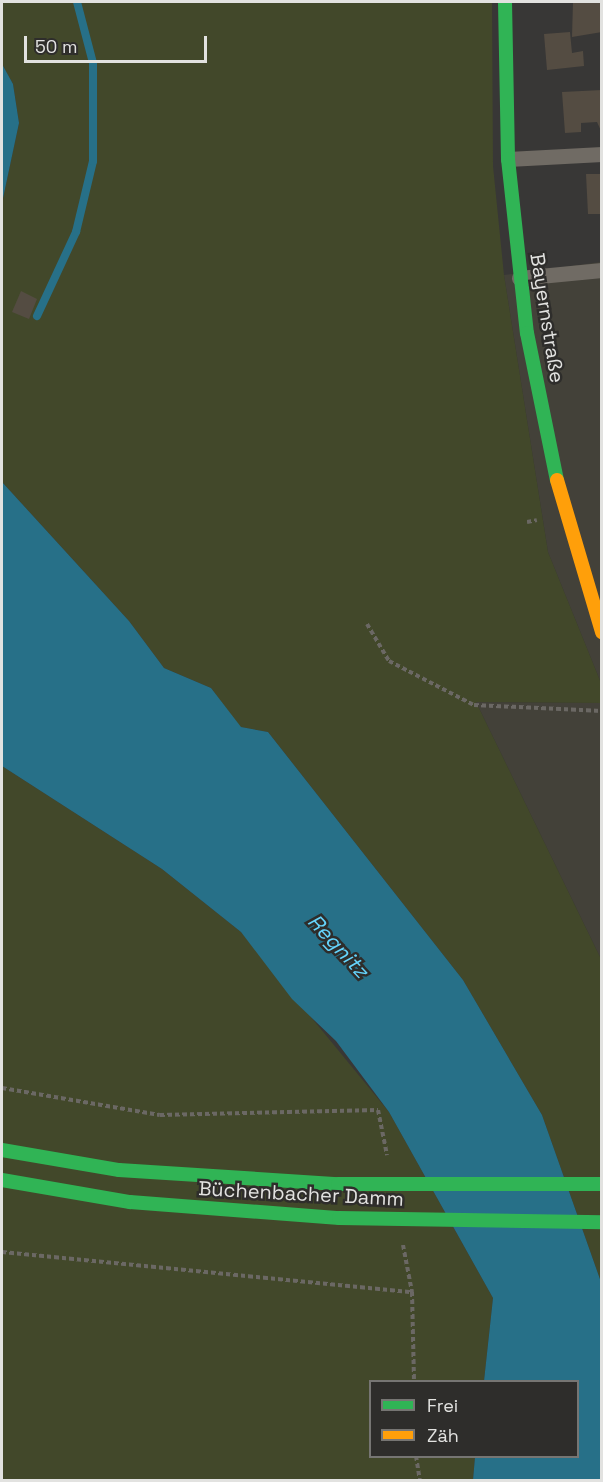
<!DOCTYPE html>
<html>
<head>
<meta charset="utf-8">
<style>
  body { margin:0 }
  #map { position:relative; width:603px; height:1482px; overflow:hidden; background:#383736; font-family:"Space Grotesk",sans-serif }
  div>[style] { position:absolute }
  .built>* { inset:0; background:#434139 }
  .green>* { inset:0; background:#42482a }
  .water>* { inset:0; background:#277088 }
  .stream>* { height:8px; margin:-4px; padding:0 4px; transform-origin:4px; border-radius:4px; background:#277088 }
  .building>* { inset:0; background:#544c42 }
  .path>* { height:4px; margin-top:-2px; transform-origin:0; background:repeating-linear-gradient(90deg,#6b6864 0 4.5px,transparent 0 7.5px) }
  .lane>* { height:15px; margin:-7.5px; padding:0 7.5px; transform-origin:7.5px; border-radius:7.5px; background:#706b64 }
  .fast>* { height:14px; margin:-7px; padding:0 7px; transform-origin:7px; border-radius:7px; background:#30b455 }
  .slow>* { height:14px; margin:-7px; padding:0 7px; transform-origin:7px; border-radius:7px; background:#ff9f0a }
  .fast-bridge>* { height:14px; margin:-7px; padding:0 7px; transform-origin:7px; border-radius:7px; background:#30b455 }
  span { translate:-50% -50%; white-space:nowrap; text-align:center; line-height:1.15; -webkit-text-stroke:5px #2e2d2b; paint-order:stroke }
  .street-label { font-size:20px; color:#e2e2e0 }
  .water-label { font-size:21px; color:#65d4fc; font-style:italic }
  .frame { position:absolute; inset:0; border:3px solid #e2e2e0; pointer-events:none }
  .legend { position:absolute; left:369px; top:1380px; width:210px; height:78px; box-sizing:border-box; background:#2e2d2b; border:2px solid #767573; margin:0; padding:8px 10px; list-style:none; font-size:18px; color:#e2e2e0 }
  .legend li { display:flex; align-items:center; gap:12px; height:30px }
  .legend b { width:30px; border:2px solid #767573 }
  .scale { position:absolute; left:24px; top:36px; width:183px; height:27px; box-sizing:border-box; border:3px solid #e2e2e0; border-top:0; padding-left:8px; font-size:18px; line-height:21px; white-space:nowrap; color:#e2e2e0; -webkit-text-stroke:4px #2e2d2b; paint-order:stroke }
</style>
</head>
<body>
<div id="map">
  <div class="built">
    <div style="clip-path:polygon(601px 262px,601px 683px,548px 552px,504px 275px)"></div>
    <div style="clip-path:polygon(476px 702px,601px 703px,601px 959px)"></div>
  </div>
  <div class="green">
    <div style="clip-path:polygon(2px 2px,492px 2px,493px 166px,504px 275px,548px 552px,601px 683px,602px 703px,476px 702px,601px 959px,601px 1282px,542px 1115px,463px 980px,268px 732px,240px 727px,211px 688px,164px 668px,129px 621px,2px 482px,2px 203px,19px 123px,13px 84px,2px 64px)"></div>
    <div style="clip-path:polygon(2px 766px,162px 869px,241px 932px,389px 1112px,493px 1298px,484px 1381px,370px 1382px,370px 1456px,475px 1457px,473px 1480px,2px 1480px)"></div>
  </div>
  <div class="water">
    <div style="clip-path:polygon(2px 64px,13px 84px,19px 123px,2px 203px)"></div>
    <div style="clip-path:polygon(2px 482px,129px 621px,164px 668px,211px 688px,241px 727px,268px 732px,463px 980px,542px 1115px,601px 1282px,601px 1480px,473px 1480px,475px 1457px,578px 1456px,578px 1382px,484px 1381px,493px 1298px,389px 1112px,336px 1041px,292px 999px,241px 932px,162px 869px,2px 766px)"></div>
  </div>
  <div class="stream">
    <div style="left:37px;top:316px;width:93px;rotate:-65.1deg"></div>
    <div style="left:76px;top:232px;width:73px;rotate:-76.5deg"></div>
    <div style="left:93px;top:161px;width:98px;rotate:-90deg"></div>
    <div style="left:93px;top:63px;width:63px;rotate:-104.7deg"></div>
  </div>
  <div class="building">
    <div style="clip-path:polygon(573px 2px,602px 2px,602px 32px,572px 37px)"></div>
    <div style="clip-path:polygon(570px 32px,572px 53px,583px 51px,584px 66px,547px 70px,544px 34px)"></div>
    <div style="clip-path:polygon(602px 90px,602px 133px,597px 122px,581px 123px,581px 132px,565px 133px,562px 92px)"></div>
    <div style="clip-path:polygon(586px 174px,602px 174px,602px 214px,588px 214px)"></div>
    <div style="clip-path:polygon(21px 291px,37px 299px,29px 319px,12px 312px)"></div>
  </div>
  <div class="path">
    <div style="left:527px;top:522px;width:10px;rotate:-11deg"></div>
    <div style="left:367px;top:624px;width:43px;rotate:59.3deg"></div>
    <div style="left:389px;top:661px;width:96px;rotate:27.4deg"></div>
    <div style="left:474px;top:705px;width:128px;rotate:2.7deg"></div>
    <div style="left:2px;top:1088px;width:160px;rotate:9.7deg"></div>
    <div style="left:160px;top:1115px;width:218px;rotate:-1.3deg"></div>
    <div style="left:378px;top:1110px;width:46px;rotate:78.7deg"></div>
    <div style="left:403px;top:1245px;width:48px;rotate:79.2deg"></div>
    <div style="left:412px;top:1292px;width:90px;rotate:88.7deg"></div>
    <div style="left:2px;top:1252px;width:412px;rotate:5.6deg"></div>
    <div style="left:416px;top:1456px;width:24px;rotate:81deg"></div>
  </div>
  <div class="lane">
    <div style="left:508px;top:159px;width:94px;rotate:-3deg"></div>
    <div style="left:519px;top:278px;width:83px;rotate:-5.5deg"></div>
  </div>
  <div class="fast">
    <div style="left:505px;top:2px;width:157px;rotate:88.9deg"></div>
    <div style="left:508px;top:159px;width:175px;rotate:83.8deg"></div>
    <div style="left:527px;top:333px;width:150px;rotate:78.5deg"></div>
    <div style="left:2px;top:1150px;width:119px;rotate:9.7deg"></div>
    <div style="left:119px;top:1170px;width:219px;rotate:3.7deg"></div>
    <div style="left:2px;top:1180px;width:130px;rotate:9.8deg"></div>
    <div style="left:130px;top:1202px;width:210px;rotate:4.4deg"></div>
  </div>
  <div class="slow">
    <div style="left:557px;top:480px;width:159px;rotate:73.5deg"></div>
  </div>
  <div class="fast-bridge">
    <div style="left:338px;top:1184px;width:264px"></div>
    <div style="left:339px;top:1218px;width:263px;rotate:0.9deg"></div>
  </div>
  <div class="street-label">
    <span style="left:547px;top:318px;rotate:81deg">Bayernstraße</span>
    <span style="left:301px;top:1194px;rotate:3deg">Büchenbacher Damm</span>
  </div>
  <div class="water-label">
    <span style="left:338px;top:946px;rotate:47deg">Regnitz</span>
  </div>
  <div class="frame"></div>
  <ul class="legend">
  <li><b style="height:8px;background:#30b455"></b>Frei</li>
  <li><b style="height:8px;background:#ff9f0a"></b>Zäh</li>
  </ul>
  <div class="scale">50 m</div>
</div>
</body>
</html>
